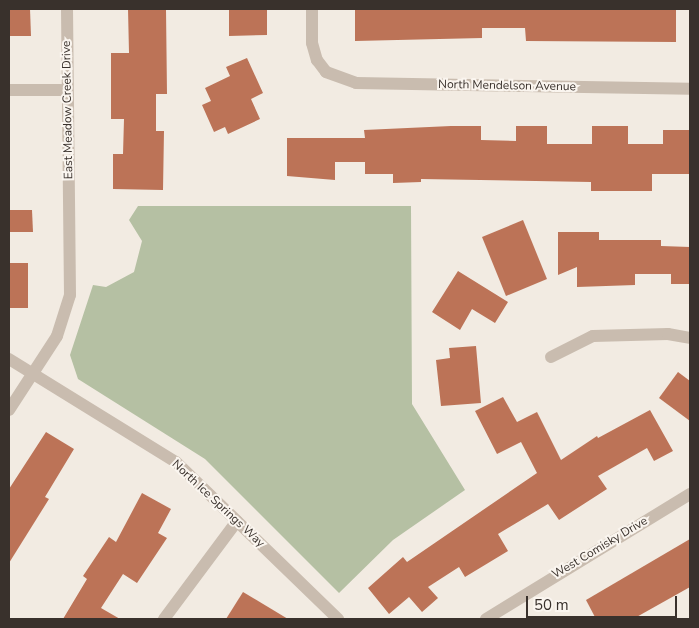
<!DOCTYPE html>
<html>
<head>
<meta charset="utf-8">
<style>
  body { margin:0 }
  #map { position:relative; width:699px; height:628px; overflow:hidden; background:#f2ebe2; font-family:"Nunito Sans",sans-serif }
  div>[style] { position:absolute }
  .green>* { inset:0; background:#b5c0a3 }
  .building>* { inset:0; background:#bc7357 }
  .minor>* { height:12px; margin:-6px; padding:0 6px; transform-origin:6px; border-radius:6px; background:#c9bcaf }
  span { translate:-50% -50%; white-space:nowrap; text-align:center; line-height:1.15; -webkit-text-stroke:4px #faf5ef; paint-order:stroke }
  .street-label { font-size:12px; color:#39312c }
  .frame { position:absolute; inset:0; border:10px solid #39312c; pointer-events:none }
  .scale { position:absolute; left:526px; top:596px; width:151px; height:22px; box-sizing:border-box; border:2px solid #39312c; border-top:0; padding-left:6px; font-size:15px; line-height:18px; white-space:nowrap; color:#39312c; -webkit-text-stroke:4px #faf5ef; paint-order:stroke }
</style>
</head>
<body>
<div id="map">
  <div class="green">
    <div style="clip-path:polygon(138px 206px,411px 206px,412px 404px,465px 490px,393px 540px,339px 593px,205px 459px,78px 379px,70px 355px,93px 285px,106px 287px,134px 272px,142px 241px,129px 220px)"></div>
  </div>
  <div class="building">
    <div style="clip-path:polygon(9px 9px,30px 9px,31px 36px,9px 36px)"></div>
    <div style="clip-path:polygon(128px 9px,166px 9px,167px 94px,156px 94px,156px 131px,164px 131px,163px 190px,113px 189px,113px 154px,123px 154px,124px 119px,111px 119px,111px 53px,129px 53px)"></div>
    <div style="clip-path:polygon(229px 9px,267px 9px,267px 35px,229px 36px)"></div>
    <div style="clip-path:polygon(355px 9px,676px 9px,676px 42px,526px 41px,525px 28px,482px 28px,482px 38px,355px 41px)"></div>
    <div style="clip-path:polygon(247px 58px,263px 93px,251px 99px,260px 119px,228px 134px,225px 127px,214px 132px,202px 105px,211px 101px,205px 88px,230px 76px,226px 67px)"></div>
    <div style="clip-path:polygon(451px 126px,481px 126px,481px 140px,516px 141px,516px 126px,547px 126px,547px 144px,592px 144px,592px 126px,628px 126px,628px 144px,663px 144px,663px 130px,690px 130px,690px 174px,652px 174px,652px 191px,591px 191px,591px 182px,421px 179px,421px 182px,393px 183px,393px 174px,365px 174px,365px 162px,335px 162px,335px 180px,287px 176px,287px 138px,365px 138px,364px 130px)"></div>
    <div style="clip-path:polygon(9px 210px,32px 210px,33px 232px,9px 232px)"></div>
    <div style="clip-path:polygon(523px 220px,547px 279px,506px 296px,482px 237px)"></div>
    <div style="clip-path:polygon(558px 232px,599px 232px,599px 240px,661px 240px,661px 246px,690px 247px,690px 284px,671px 284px,671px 274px,635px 274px,635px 285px,577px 287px,577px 267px,558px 275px)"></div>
    <div style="clip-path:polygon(9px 263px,28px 263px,28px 308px,9px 308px)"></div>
    <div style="clip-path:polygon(458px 271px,508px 302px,495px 323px,472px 309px,460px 330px,432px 312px)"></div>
    <div style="clip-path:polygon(476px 346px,481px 403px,441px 406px,436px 360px,450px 358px,449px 348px)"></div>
    <div style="clip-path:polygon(678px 372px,690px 381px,690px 421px,659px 398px)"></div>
    <div style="clip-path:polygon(503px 397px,517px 422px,537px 412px,561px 460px,597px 436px,598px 438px,650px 410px,673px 451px,654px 461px,647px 448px,598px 476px,607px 489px,559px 520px,548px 504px,498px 534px,508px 551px,465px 577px,459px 567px,428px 587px,438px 598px,422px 612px,409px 597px,389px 614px,368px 588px,403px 557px,407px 562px,537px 473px,521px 442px,497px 454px,475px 411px)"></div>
    <div style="clip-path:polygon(46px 432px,74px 449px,45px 497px,49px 499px,9px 563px,9px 489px)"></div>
    <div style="clip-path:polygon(142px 493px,171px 509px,158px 533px,167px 538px,137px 583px,123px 574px,101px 608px,120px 619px,63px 619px,87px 579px,83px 576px,109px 537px,116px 542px)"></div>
    <div style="clip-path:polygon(690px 539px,690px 587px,633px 619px,596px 619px,586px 600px)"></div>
    <div style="clip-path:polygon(243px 592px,288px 619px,226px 619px)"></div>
  </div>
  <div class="minor">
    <div style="left:312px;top:9px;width:34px;rotate:90deg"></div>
    <div style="left:312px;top:43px;width:18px;rotate:74deg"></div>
    <div style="left:317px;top:60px;width:15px;rotate:53deg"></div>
    <div style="left:326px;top:72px;width:32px;rotate:20deg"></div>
    <div style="left:356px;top:83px;width:334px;rotate:1deg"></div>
    <div style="left:9px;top:90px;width:57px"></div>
    <div style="left:551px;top:357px;width:47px;rotate:-26.6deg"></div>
    <div style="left:593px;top:336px;width:75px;rotate:-1.5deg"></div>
    <div style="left:668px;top:334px;width:22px;rotate:10deg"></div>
    <div style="left:9px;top:359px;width:196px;rotate:31.7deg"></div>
    <div style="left:176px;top:462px;width:226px;rotate:44.1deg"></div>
    <div style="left:9px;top:410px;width:88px;rotate:-57deg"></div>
    <div style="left:57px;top:336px;width:43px;rotate:-72.4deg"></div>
    <div style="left:70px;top:295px;width:286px;rotate:-90.6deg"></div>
    <div style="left:164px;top:619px;width:122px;rotate:-53.3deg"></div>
    <div style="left:486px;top:619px;width:239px;rotate:-31.5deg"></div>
  </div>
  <div class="street-label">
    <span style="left:507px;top:86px;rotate:1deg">North Mendelson Avenue</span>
    <span style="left:68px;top:110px;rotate:-91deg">East Meadow Creek Drive</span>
    <span style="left:218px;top:504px;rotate:43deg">North Ice Springs Way</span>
    <span style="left:600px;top:548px;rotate:-31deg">West Comisky Drive</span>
  </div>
  <div class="frame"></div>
  <div class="scale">50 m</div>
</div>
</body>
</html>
